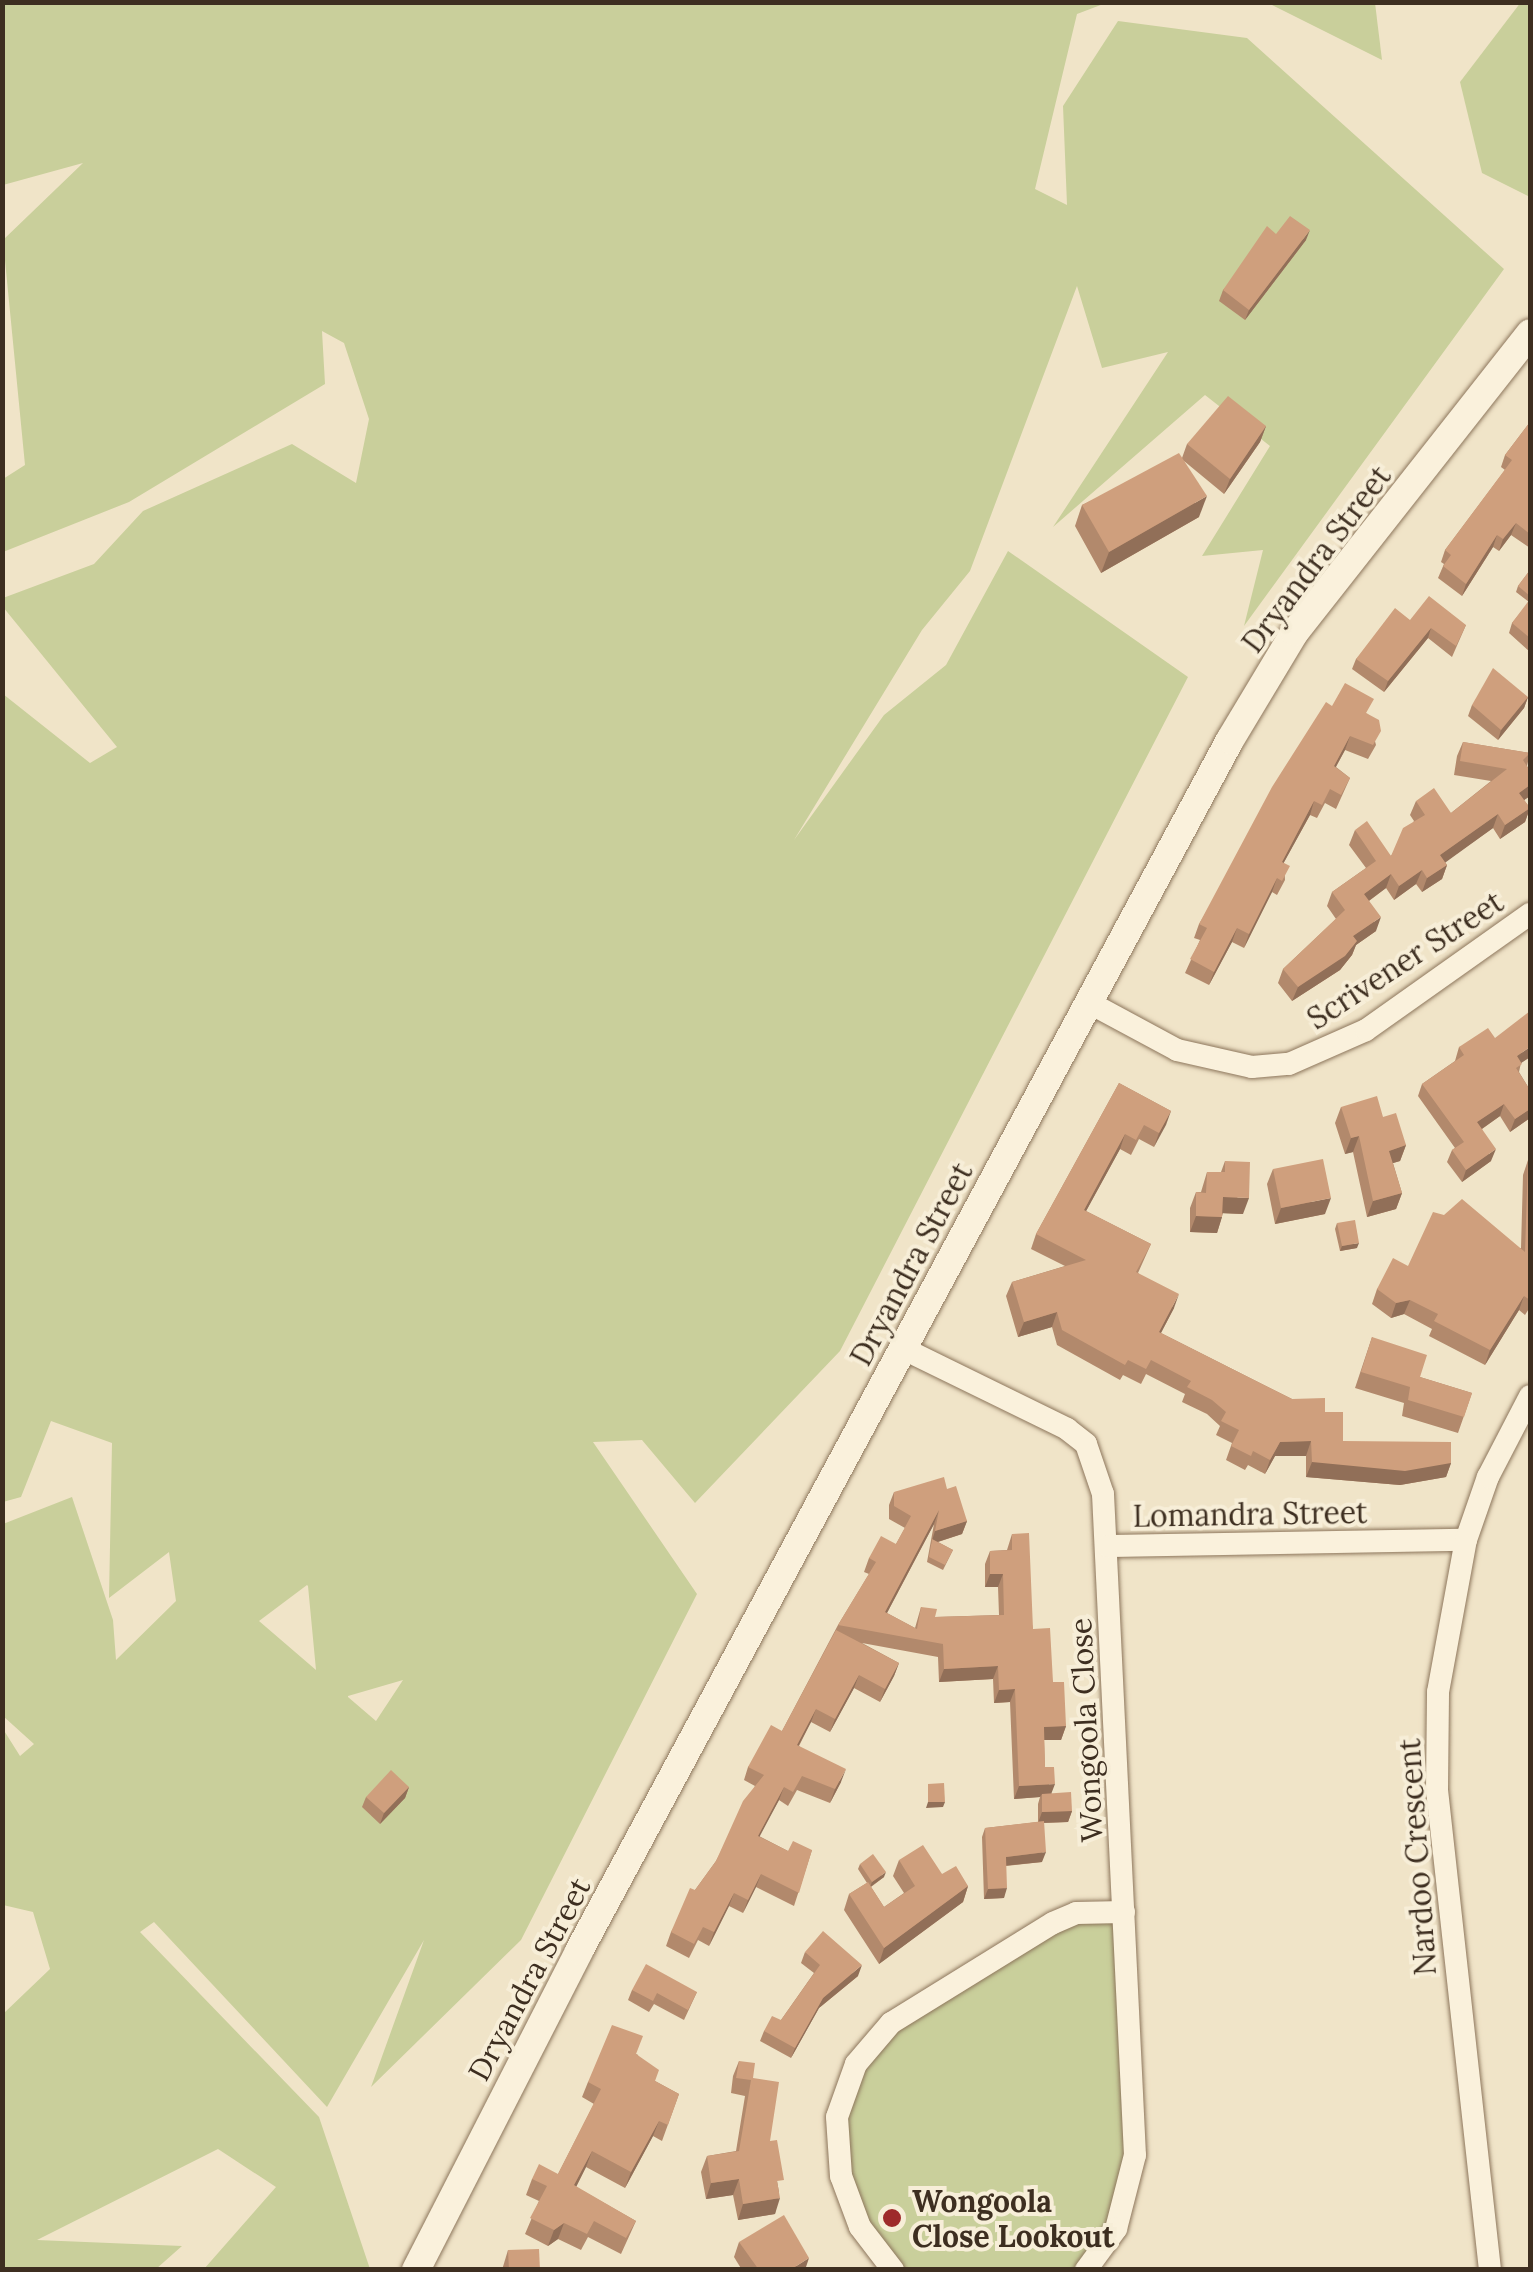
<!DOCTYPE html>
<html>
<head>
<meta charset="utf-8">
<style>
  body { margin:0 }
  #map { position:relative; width:1533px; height:2272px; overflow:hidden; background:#f0e4c8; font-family:Lora,serif }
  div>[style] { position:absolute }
  .green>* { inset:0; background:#c9cf9b }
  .roads { filter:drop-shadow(0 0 2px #8d765c) drop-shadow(0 0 2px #8d765c) }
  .minor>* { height:22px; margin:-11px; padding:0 11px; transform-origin:11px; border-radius:11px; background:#faf1dc }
  .tertiary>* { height:28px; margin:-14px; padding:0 14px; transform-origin:14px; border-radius:14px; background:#faf1dc }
  .wall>* { inset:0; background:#b2896c }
  .shaded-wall>* { inset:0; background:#916f58 }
  .building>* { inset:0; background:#cf9f7d }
  .dots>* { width:28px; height:28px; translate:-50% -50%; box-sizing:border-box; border:5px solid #f7eed8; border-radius:50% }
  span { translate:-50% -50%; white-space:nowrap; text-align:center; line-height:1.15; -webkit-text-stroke:8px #f7eed8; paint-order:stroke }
  .street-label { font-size:30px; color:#3d2e20 }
  .poi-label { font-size:30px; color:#3d2e20; font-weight:700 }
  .left { translate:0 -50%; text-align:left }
  .frame { position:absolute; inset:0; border:5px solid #3d2e20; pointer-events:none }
</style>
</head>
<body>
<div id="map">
  <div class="green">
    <div style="clip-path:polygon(1521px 2px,1530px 3px,1530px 197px,1482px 173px,1460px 82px)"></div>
    <div style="clip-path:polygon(evenodd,1106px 3px,1077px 14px,1035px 189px,1067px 205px,1063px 106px,1118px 21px,1247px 38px,1504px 269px,1244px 626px,1263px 550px,1202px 556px,1270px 446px,1205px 395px,1053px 527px,1168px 352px,1102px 368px,1077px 286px,970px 571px,922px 630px,794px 840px,884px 715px,946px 665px,1008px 551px,1188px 677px,840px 1351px,695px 1503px,642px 1440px,593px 1442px,697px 1594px,521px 1940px,371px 2087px,424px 1940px,327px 2107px,154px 1922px,140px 1932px,319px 2117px,370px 2269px,204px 2269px,276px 2187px,218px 2149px,37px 2240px,182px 2246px,156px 2269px,3px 2267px,3px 2014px,50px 1969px,33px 1912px,3px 1905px,3px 1729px,20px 1756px,34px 1744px,3px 1716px,3px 1524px,72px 1497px,113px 1620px,116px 1660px,176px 1601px,169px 1552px,109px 1598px,112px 1443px,51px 1421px,21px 1497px,3px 1502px,3px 694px,90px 763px,117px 747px,3px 607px,3px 598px,94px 564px,143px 511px,292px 444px,356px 483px,369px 419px,344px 343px,322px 331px,325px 384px,129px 502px,3px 552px,3px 479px,25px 465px,3px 240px,83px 163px,3px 185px,3px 5px,1106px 3px,307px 1585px,308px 1586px,316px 1670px,259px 1621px,307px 1585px,1106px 3px,403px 1680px,376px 1721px,348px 1697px,348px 1696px,403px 1680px)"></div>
    <div style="clip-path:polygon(1268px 3px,1375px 3px,1382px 60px)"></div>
    <div style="clip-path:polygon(1124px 1912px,1133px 2178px,1086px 2269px,893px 2270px,876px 2252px,837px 2147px,871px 2042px,1053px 1923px)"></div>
  </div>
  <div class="roads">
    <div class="minor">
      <div style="left:1088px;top:1002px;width:101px;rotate:28.3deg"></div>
      <div style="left:1177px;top:1050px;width:77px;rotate:12.8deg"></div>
      <div style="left:1252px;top:1067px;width:37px;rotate:-5deg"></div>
      <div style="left:1289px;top:1064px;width:84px;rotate:-23.8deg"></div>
      <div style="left:1366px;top:1030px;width:201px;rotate:-35.3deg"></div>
      <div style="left:902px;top:1348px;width:184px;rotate:26.1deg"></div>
      <div style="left:1067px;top:1429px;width:24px;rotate:38deg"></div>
      <div style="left:1086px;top:1444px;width:53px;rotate:71.2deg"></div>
      <div style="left:1103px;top:1494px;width:662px;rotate:87.23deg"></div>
      <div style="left:1135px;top:2155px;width:76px;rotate:104.4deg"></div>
      <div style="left:1116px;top:2229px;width:51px;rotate:126.2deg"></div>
      <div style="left:1108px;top:1546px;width:358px;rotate:-1deg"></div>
      <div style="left:893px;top:2270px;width:54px;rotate:-127.5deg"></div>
      <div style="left:860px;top:2227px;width:54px;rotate:-110.4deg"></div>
      <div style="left:841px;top:2176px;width:59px;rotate:-93.9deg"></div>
      <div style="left:837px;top:2117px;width:56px;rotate:-70.3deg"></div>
      <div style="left:856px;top:2064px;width:54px;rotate:-49.5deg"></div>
      <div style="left:891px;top:2023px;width:190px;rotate:-31.7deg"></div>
      <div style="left:1053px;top:1923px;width:25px;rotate:-23deg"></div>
      <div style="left:1076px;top:1913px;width:48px;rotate:-1.2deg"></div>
      <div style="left:1490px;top:2270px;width:483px;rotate:-96.3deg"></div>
      <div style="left:1437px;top:1790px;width:98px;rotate:-89.4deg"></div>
      <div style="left:1438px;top:1692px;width:155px;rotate:-79.6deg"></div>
      <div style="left:1466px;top:1540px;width:67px;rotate:-70.8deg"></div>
      <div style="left:1488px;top:1477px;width:91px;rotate:-62.6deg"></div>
    </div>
    <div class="tertiary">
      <div style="left:416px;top:2270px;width:358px;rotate:-62.9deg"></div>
      <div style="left:579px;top:1951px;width:1375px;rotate:-61.74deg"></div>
      <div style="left:1230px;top:740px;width:126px;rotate:-59deg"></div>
      <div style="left:1295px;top:632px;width:380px;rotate:-51.8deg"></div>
    </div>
  </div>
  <div class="wall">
    <div style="clip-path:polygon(1276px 234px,1306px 240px,1245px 320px,1219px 301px,1223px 290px)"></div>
    <div style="clip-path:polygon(1530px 422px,1530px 548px,1511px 535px,1499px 551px,1493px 547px,1462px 596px,1438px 578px,1444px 564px,1441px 562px,1445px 550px,1505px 470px,1501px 467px,1505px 455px)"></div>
    <div style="clip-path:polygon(1266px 426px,1260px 442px,1224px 494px,1184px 461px,1199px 517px,1101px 573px,1075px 526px,1082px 505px,1182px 458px,1187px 444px)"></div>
    <div style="clip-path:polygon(1530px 570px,1530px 652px,1509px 633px,1512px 623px,1529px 602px,1516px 592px,1518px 586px)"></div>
    <div style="clip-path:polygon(1410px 620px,1466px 625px,1452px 657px,1428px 638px,1384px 692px,1352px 669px,1356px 659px)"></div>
    <div style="clip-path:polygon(1528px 697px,1524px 708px,1498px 740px,1468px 716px,1472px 705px)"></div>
    <div style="clip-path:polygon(1332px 706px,1368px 714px,1376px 745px,1368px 759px,1345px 750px,1336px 767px,1350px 778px,1336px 809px,1325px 803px,1317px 818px,1310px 815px,1284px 862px,1285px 880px,1277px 895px,1272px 892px,1244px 948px,1232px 942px,1209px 985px,1185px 973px,1200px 940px,1194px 938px,1199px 924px)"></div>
    <div style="clip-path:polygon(1463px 742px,1530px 753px,1527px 766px,1530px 771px,1530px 796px,1524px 800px,1530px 808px,1525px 822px,1500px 839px,1493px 828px,1445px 862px,1447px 865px,1442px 879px,1422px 892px,1416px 884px,1394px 900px,1386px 888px,1369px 901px,1376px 931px,1356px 945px,1352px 955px,1340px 970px,1292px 1001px,1278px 983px,1283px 969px,1336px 919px,1327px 906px,1332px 892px,1366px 868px,1349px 845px,1355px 830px,1391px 856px,1414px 821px,1410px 815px,1416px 801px,1451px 813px,1491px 781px,1454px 775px,1457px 756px)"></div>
    <div style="clip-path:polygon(1495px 1038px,1530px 1057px,1521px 1063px,1519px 1072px,1530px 1090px,1530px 1118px,1510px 1132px,1500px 1116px,1482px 1129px,1491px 1161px,1462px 1182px,1447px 1162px,1452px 1150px,1455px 1148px,1418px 1096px,1422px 1084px,1455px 1061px,1459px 1047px)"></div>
    <div style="clip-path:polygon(1119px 1083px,1171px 1111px,1154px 1147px,1139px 1139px,1131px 1155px,1120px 1149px,1086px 1211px,1151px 1244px,1138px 1273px,1174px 1308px,1161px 1333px,1292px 1399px,1325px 1412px,1343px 1441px,1451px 1463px,1446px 1477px,1400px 1485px,1306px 1477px,1306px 1456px,1275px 1456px,1265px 1474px,1248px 1465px,1245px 1470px,1226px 1460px,1232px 1443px,1216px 1435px,1220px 1426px,1207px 1414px,1182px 1402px,1185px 1394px,1146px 1374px,1141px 1384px,1123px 1375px,1120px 1380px,1057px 1345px,1052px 1327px,1018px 1337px,1006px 1296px,1012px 1282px,1065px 1266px,1031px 1249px,1036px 1234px)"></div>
    <div style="clip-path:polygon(1341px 1107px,1383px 1117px,1406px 1145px,1400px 1161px,1393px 1163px,1402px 1193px,1396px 1209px,1367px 1217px,1353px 1152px,1345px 1154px,1335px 1123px)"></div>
    <div style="clip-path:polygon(1528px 1160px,1530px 1307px,1525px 1315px,1519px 1310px,1485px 1365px,1429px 1336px,1432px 1329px,1404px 1314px,1391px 1318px,1372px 1304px,1377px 1289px,1408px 1266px,1521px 1248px,1523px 1175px)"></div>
    <div style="clip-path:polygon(1225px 1161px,1243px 1214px,1223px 1213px,1217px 1233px,1190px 1232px,1190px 1208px,1196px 1192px,1201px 1192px,1207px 1172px,1221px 1172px)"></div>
    <div style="clip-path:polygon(1273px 1169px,1325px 1214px,1275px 1224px,1267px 1184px)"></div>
    <div style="clip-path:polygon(1337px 1223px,1357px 1248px,1340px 1251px,1335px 1229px)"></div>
    <div style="clip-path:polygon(1372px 1337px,1420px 1377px,1472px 1393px,1458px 1433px,1402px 1416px,1404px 1403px,1355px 1388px)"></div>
    <div style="clip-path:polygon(947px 1489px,967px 1521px,962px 1534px,938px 1542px,953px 1550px,943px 1570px,927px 1562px,934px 1524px,887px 1613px,915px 1628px,921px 1607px,935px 1617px,999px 1615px,998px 1587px,985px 1587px,985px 1564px,990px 1551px,1007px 1550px,1012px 1534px,1033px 1629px,1053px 1682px,1066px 1726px,1061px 1740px,1044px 1740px,1045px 1767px,1051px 1793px,1072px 1811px,1068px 1822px,1044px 1823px,1042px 1862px,1006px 1866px,1004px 1898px,984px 1899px,982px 1837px,985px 1828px,1038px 1822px,1038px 1804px,1040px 1797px,1014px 1799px,1010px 1702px,994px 1703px,993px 1679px,939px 1682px,938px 1657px,862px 1643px,899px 1663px,894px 1676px,880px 1702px,854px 1688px,830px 1732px,811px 1722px,799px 1746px,841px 1782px,830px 1803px,797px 1790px,788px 1806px,779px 1800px,759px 1836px,788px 1851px,812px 1850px,794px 1906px,756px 1887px,743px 1913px,729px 1906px,709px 1946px,698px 1940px,689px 1958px,666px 1946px,671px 1932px,695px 1890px,716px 1861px,755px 1786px,744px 1780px,748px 1767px,782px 1731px,838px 1625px,869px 1574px,864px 1572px,869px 1558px,896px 1544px,905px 1528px,889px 1519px,889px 1505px,894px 1492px)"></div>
    <div style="clip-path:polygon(409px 1787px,405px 1798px,380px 1824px,362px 1807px,366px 1797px)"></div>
    <div style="clip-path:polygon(899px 1860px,942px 1874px,968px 1886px,963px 1902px,879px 1964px,844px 1910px,849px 1894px,867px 1883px,858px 1869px,860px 1864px,884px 1877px,871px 1887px,884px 1907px,904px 1893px,893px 1876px)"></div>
    <div style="clip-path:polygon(805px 1952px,858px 1976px,819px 2008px,791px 2058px,760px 2041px,764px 2031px,781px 2020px,814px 1973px,801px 1963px)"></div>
    <div style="clip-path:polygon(632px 1990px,697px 1992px,684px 2020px,654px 2004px,649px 2012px,628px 2000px)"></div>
    <div style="clip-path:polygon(637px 2054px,655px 2081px,679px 2094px,662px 2141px,653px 2136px,625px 2188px,586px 2167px,576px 2187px,636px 2221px,621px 2254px,588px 2237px,581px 2250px,558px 2239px,548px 2246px,525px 2234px,539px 2201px,526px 2195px,532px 2179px,558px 2174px,594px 2104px,582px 2097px,588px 2082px)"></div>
    <div style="clip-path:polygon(739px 2061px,753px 2078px,770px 2141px,779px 2192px,775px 2214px,738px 2220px,733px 2195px,706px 2199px,701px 2172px,707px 2156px,736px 2151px,745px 2096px,731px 2093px,733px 2076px)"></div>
    <div style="clip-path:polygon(739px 2242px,805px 2270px,742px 2270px,734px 2257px)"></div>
    <div style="clip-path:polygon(508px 2250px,540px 2270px,502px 2270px)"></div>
  </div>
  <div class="shaded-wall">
    <div style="clip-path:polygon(1310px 230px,1306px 240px,1245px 320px,1249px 310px)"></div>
    <div style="clip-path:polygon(1266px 426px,1260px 442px,1224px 494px,1230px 479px)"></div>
    <div style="clip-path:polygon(1207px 496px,1199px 517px,1101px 573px,1109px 552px)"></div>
    <div style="clip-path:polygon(1516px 523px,1511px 535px,1499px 551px,1503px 539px)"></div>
    <div style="clip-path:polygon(1497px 535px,1493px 547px,1462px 596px,1466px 584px)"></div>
    <div style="clip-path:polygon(1431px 628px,1428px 638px,1384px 692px,1388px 681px)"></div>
    <div style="clip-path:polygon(1528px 697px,1524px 708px,1498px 740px,1501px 730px)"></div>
    <div style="clip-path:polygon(1350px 736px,1345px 750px,1329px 779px,1334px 766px)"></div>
    <div style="clip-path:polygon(1530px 785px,1530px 796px,1514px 807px,1519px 793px)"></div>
    <div style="clip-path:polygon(1314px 801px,1310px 815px,1277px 875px,1282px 862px)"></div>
    <div style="clip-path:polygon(1530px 808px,1525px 822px,1500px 839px,1505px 825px)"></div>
    <div style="clip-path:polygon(1498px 814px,1493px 828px,1435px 870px,1440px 855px)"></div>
    <div style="clip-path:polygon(1447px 865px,1442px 879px,1422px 892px,1427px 878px)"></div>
    <div style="clip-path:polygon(1422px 870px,1416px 884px,1394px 900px,1399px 886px)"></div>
    <div style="clip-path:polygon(1391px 874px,1386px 888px,1359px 908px,1364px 894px)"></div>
    <div style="clip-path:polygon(1277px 878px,1272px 892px,1244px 948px,1249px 934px)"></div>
    <div style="clip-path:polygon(1381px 917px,1376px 931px,1356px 945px,1352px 955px,1340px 970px,1292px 1001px,1298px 987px,1353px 936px)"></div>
    <div style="clip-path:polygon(1237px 928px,1232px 942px,1209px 985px,1214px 972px)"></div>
    <div style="clip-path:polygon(1530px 1047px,1530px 1057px,1512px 1069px,1517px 1056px)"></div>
    <div style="clip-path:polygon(1504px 1104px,1500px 1116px,1473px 1135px,1477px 1122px)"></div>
    <div style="clip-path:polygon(1530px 1109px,1530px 1118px,1510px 1132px,1515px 1119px)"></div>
    <div style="clip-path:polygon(1171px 1111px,1166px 1125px,1154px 1147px,1159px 1133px)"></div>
    <div style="clip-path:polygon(1125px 1134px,1120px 1149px,1079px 1224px,1084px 1210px)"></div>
    <div style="clip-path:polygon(1359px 1136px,1353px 1152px,1345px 1154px,1351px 1138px)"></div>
    <div style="clip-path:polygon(1406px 1145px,1400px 1161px,1383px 1166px,1389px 1151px)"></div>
    <div style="clip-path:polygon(1496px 1149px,1491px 1161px,1462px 1182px,1466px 1170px)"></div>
    <div style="clip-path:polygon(1402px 1193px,1396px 1209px,1367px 1217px,1373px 1201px)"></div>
    <div style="clip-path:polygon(1223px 1197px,1249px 1198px,1243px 1214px,1217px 1213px)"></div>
    <div style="clip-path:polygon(1331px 1198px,1325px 1214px,1275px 1224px,1281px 1208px)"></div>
    <div style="clip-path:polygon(1196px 1216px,1222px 1217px,1217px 1233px,1190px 1232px)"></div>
    <div style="clip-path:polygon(1359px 1243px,1357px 1248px,1340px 1251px,1342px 1246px)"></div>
    <div style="clip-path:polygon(1179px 1294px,1174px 1308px,1154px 1346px,1159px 1332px)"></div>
    <div style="clip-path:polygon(1524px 1296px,1519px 1310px,1485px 1365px,1490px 1350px)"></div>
    <div style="clip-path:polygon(1410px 1300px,1404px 1314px,1391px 1318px,1396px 1303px)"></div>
    <div style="clip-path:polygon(1057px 1312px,1052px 1327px,1018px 1337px,1024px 1322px)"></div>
    <div style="clip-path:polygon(1311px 1441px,1306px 1456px,1275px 1456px,1265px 1474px,1270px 1460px,1280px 1442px)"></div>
    <div style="clip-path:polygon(1312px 1462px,1451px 1463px,1446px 1477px,1400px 1485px,1306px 1477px)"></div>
    <div style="clip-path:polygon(939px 1510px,934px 1524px,880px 1626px,885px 1612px)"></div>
    <div style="clip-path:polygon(967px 1521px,962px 1534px,931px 1544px,935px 1531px)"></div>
    <div style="clip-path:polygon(990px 1574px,1003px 1574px,998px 1587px,985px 1587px)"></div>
    <div style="clip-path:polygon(899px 1663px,894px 1676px,880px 1702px,885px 1689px)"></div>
    <div style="clip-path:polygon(998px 1666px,993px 1679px,939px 1682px,944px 1669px)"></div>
    <div style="clip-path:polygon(859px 1675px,854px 1688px,830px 1732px,835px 1719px)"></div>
    <div style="clip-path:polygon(1015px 1689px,1010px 1702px,994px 1703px,999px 1690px)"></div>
    <div style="clip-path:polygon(816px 1709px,811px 1722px,792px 1758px,797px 1745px)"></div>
    <div style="clip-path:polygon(1066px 1726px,1061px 1740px,1039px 1740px,1044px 1727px)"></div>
    <div style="clip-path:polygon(846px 1769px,841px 1782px,830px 1803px,835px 1789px)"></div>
    <div style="clip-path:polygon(1055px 1784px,1050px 1797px,1042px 1794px,1040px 1797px,1014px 1799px,1019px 1786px)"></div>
    <div style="clip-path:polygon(409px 1787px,405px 1798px,380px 1824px,384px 1813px)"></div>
    <div style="clip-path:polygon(784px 1787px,779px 1800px,753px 1849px,758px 1836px)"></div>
    <div style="clip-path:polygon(928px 1802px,945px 1802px,943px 1807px,926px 1808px)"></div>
    <div style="clip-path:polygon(1072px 1811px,1068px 1822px,1038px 1823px,1042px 1812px)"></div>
    <div style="clip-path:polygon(1046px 1852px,1042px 1862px,1002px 1866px,1006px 1857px)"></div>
    <div style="clip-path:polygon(886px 1872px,884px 1877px,870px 1887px,872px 1882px)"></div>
    <div style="clip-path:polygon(761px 1874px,756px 1887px,743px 1913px,748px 1900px)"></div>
    <div style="clip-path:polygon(968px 1886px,963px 1902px,879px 1964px,884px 1948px)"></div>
    <div style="clip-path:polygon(1007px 1888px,1004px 1898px,984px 1899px,988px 1889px)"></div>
    <div style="clip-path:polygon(734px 1893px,729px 1906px,709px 1946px,714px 1932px)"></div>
    <div style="clip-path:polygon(862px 1965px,858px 1976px,819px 2008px,791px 2058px,795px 2048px,823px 1998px)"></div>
    <div style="clip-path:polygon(659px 2121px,653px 2136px,625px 2188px,631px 2172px)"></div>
    <div style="clip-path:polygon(592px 2151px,586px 2167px,569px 2201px,574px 2185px)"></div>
    <div style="clip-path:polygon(739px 2179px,733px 2195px,706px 2199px,711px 2183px)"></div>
    <div style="clip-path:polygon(780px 2198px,775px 2214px,738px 2220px,743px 2204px)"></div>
    <div style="clip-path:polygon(564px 2223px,558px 2239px,548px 2246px,554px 2230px)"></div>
    <div style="clip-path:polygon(809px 2258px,805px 2270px,790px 2270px)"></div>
  </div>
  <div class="building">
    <div style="clip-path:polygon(1290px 216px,1310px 230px,1249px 310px,1223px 290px,1267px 226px,1276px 234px)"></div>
    <div style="clip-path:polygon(1228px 396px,1266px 426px,1230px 479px,1187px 444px)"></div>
    <div style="clip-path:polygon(1530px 422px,1530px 534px,1516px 523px,1503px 539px,1497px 535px,1466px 584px,1443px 566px,1451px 555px,1445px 550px,1512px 460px,1505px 455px)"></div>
    <div style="clip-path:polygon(1179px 453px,1207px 496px,1109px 552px,1082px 505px)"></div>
    <div style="clip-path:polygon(1530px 570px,1530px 596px,1518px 586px)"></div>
    <div style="clip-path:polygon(1429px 596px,1466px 625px,1456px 646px,1431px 628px,1388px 681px,1356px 659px,1395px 608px,1410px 620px)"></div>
    <div style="clip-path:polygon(1530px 599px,1530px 638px,1512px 623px)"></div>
    <div style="clip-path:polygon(1493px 668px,1528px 697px,1501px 730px,1472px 705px)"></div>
    <div style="clip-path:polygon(1345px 683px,1374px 699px,1366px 713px,1379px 720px,1381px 731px,1373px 745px,1350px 736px,1334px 766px,1350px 778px,1341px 795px,1330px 789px,1322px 805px,1314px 801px,1282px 862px,1290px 866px,1282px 881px,1277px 878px,1249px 934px,1237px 928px,1214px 972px,1190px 959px,1207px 928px,1199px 924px,1272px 787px,1326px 702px,1332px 706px)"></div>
    <div style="clip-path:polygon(1463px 742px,1530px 753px,1523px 760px,1530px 771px,1530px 785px,1519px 793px,1530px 808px,1505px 825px,1498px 814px,1440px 855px,1447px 865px,1427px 878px,1422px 870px,1399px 886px,1391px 874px,1364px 894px,1381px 917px,1353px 936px,1357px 941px,1345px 956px,1298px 987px,1283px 969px,1345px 910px,1332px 892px,1376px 861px,1355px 830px,1367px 821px,1391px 856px,1403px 828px,1425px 815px,1416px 801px,1434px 788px,1451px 813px,1507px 769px,1460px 761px)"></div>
    <div style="clip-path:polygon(1530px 1011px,1530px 1047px,1517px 1056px,1522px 1064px,1516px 1068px,1530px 1090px,1530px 1109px,1515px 1119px,1504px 1104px,1477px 1122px,1496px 1149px,1466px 1170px,1452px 1150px,1464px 1142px,1422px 1084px,1464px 1055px,1459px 1047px,1488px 1028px,1495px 1038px)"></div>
    <div style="clip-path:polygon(1119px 1083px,1171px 1111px,1159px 1133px,1144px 1125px,1136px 1140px,1125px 1134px,1084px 1210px,1151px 1244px,1136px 1272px,1179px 1294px,1159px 1332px,1292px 1399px,1325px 1398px,1325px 1412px,1343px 1412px,1343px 1441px,1451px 1442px,1451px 1463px,1405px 1471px,1312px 1462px,1311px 1441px,1280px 1442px,1270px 1460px,1253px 1451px,1251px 1456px,1231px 1446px,1239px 1430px,1221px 1421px,1226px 1412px,1212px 1400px,1187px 1387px,1191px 1381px,1151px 1360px,1146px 1369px,1128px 1360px,1125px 1365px,1062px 1330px,1057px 1312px,1024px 1322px,1012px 1282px,1086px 1260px,1036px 1234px)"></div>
    <div style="clip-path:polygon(1377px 1096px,1383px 1117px,1396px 1113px,1406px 1145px,1389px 1151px,1402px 1193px,1373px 1201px,1359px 1136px,1351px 1138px,1341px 1107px)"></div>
    <div style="clip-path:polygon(1530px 1158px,1530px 1300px,1524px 1296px,1490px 1350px,1434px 1321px,1438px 1314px,1410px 1300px,1396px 1303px,1377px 1289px,1393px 1258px,1408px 1266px,1433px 1212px,1444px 1215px,1462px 1199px,1525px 1252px,1528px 1160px)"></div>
    <div style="clip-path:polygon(1323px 1159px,1331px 1198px,1281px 1208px,1273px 1169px)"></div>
    <div style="clip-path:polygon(1225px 1161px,1250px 1162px,1249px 1198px,1223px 1197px,1222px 1217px,1196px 1216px,1196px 1192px,1206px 1193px,1207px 1172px,1225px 1172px)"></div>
    <div style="clip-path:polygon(1355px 1220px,1359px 1243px,1342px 1246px,1337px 1223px)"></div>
    <div style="clip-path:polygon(1372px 1337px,1427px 1355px,1420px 1377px,1472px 1393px,1464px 1417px,1408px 1400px,1410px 1387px,1361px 1372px)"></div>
    <div style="clip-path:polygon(944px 1477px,947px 1489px,956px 1486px,967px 1521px,935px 1531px,939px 1510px,885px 1612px,917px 1629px,921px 1607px,937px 1609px,935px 1617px,1004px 1615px,1003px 1574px,990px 1574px,990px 1551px,1012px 1550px,1012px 1534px,1029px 1533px,1033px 1629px,1050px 1628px,1053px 1682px,1064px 1682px,1066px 1726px,1044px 1727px,1045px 1767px,1054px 1767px,1055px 1784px,1019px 1786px,1015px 1689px,999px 1690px,998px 1666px,944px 1669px,943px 1644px,838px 1625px,876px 1562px,869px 1558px,881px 1536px,896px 1544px,911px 1516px,894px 1506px,894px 1492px)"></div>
    <div style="clip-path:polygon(932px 1539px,953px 1550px,945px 1565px,929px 1557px)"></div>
    <div style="clip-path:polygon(836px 1630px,899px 1663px,885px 1689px,859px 1675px,835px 1719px,816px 1709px,797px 1745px,846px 1769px,835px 1789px,802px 1776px,793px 1792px,784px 1787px,758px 1836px,788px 1851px,793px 1841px,812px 1850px,799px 1893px,761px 1874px,748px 1900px,734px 1893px,714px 1932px,703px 1927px,694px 1944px,671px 1932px,690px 1888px,695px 1890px,716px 1861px,743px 1801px,764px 1775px,748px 1767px,771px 1725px,782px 1731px)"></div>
    <div style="clip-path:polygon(391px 1770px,409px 1787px,384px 1813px,366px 1797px)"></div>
    <div style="clip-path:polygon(944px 1783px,945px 1802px,928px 1802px,928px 1784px)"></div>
    <div style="clip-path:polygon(1071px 1792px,1072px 1811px,1042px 1812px,1042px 1794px)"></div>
    <div style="clip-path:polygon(1044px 1821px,1046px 1852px,1006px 1857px,1007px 1888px,988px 1889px,985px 1828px)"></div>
    <div style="clip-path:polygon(923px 1845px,942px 1874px,956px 1866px,968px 1886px,884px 1948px,849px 1894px,868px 1882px,884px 1907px,915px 1886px,899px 1860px)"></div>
    <div style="clip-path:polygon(873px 1854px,886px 1872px,872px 1882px,860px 1864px)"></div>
    <div style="clip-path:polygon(823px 1931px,862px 1965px,823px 1998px,795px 2048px,764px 2031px,772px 2016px,781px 2020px,820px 1965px,805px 1952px)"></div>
    <div style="clip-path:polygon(646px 1964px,697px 1992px,688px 2010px,657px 1993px,653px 2001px,632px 1990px)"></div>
    <div style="clip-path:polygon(612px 2025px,643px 2036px,636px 2054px,659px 2070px,655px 2081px,679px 2094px,668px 2125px,659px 2121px,631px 2172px,592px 2151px,574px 2185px,636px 2221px,626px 2238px,594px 2221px,587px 2234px,564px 2223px,554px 2230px,530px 2218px,547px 2186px,532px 2179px,539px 2164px,558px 2174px,601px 2089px,588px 2082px)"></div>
    <div style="clip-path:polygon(739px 2061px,755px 2063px,753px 2078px,779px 2082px,770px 2141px,777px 2140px,784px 2180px,777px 2181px,780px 2198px,743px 2204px,739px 2179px,711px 2183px,707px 2156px,739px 2151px,751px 2080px,736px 2078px)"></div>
    <div style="clip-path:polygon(784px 2215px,809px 2258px,790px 2270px,759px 2270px,739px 2242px)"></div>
    <div style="clip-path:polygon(539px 2249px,540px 2270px,509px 2270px,508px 2250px)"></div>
  </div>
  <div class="dots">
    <div style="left:892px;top:2218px;background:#9e2a2b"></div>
  </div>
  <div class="street-label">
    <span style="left:1316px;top:559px;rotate:-53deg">Dryandra Street</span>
    <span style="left:1405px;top:960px;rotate:-33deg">Scrivener Street</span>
    <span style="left:911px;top:1264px;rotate:-62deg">Dryandra Street</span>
    <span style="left:1250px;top:1514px;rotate:-1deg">Lomandra Street</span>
    <span style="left:1086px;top:1730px;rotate:-93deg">Wongoola Close</span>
    <span style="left:1417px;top:1857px;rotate:-94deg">Nardoo Crescent</span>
    <span style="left:529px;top:1979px;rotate:-62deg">Dryandra Street</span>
  </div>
  <div class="poi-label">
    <span class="left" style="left:912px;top:2218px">Wongoola<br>Close Lookout</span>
  </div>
  <div class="frame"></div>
</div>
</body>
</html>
